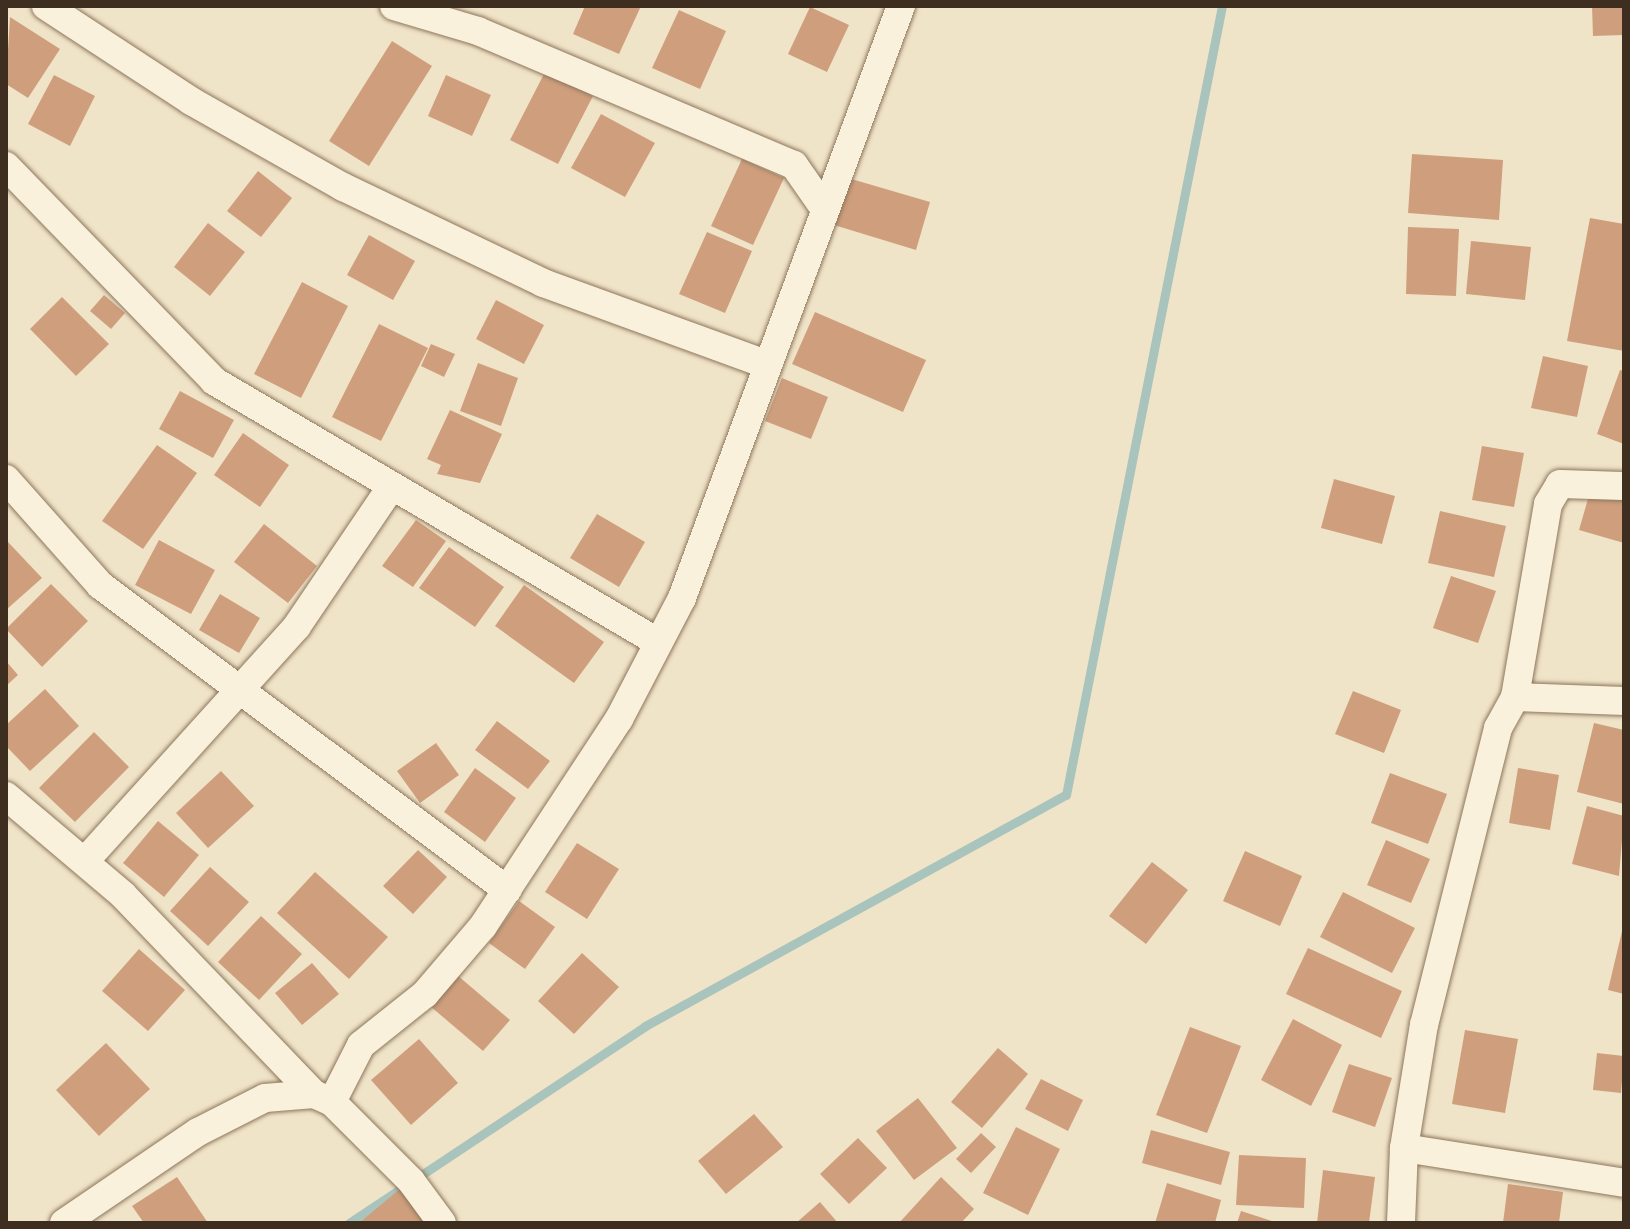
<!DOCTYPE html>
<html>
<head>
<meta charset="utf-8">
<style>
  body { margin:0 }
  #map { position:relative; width:1630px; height:1229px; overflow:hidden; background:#f0e4c8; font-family:Georgia,serif }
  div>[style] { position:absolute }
  .stream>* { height:9px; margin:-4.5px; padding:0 4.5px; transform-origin:4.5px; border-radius:4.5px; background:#a9c4bc }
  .building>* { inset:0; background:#cf9f7d }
  .roads { filter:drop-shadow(0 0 2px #8d765c) drop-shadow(0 0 2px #8d765c) }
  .minor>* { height:28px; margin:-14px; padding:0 14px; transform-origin:14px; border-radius:14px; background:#faf1dc }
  span { translate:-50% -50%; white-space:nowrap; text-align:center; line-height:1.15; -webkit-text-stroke:6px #f7eed8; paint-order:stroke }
  .frame { position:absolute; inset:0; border:8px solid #3d2e20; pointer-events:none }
</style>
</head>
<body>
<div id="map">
  <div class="stream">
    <div style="left:349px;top:1223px;width:356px;rotate:-33.6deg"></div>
    <div style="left:645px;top:1026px;width:480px;rotate:-28.8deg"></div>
    <div style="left:1066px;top:795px;width:804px;rotate:-78.82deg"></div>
  </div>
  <div class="building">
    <div style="clip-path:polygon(585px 6px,641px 6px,619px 54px,573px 34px)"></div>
    <div style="clip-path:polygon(1592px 6px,1624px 6px,1624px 35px,1593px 36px)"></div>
    <div style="clip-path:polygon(810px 7px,849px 25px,827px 72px,788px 54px)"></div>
    <div style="clip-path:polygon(679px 10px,726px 31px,700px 89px,652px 68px)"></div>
    <div style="clip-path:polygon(10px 17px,60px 49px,28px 98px,6px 84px)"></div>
    <div style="clip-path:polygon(392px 41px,432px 66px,369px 166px,329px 141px)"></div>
    <div style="clip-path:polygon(545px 72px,593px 96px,558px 164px,510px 140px)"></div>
    <div style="clip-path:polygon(54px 75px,95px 96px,70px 146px,28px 124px)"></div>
    <div style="clip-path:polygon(446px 75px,491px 95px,472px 136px,428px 116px)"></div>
    <div style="clip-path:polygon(601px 114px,655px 143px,625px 197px,571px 168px)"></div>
    <div style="clip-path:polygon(1412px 154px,1503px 160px,1499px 220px,1408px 213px)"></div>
    <div style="clip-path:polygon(742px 159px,784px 178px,753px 245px,711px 226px)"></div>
    <div style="clip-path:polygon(258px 171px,292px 198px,261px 237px,227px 211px)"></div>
    <div style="clip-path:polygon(848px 178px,930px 202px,916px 250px,834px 225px)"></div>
    <div style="clip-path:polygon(1590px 218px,1624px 224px,1624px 351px,1567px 341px)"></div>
    <div style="clip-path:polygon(208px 223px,245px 252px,210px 296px,174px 267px)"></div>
    <div style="clip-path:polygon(1408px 227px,1459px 229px,1456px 296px,1406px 294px)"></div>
    <div style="clip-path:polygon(707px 232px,752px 251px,725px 313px,679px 294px)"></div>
    <div style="clip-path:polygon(369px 235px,415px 261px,393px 300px,347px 275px)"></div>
    <div style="clip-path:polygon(1471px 241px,1531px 247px,1525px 300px,1466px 294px)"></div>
    <div style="clip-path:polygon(302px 282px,348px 306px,301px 398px,254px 374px)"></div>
    <div style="clip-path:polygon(104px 295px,125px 313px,111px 329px,90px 311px)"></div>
    <div style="clip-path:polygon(62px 297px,109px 344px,76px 376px,30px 329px)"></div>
    <div style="clip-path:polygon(496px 300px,544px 325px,524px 364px,476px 339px)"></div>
    <div style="clip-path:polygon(815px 312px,926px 360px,903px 412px,792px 364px)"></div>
    <div style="clip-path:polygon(379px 324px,428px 348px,381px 441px,332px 417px)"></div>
    <div style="clip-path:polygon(431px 344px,455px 354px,444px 377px,421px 366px)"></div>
    <div style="clip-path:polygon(1543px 356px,1588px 366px,1577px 417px,1531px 408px)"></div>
    <div style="clip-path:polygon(478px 363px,518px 378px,501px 426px,460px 411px)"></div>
    <div style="clip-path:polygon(1620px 370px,1624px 371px,1624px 444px,1597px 434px)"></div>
    <div style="clip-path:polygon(782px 378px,828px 397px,811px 439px,765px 421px)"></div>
    <div style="clip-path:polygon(180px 391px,234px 420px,213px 458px,159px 429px)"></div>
    <div style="clip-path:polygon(450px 410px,502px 434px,480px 483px,437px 474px,441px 465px,427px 459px)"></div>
    <div style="clip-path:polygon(243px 433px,289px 465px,260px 507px,214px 475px)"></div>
    <div style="clip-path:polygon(157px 445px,197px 473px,143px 549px,102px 521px)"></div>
    <div style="clip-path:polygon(1482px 446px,1524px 453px,1514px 507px,1472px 500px)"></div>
    <div style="clip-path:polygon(1334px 479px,1395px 496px,1382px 544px,1321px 528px)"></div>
    <div style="clip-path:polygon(1592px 485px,1624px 494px,1624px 543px,1579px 530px)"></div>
    <div style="clip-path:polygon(1440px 511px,1506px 526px,1494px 577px,1428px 563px)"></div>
    <div style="clip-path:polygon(597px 514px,645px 542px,619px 587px,570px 558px)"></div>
    <div style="clip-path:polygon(416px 520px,446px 541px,413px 587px,382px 566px)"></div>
    <div style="clip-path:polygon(264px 524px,317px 566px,288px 603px,234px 562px)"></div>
    <div style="clip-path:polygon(159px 540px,215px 570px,191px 614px,135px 585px)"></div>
    <div style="clip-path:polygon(8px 542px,42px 578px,6px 610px,6px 544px)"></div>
    <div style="clip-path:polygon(449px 547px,504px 587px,475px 627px,419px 588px)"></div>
    <div style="clip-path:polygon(1451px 576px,1496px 591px,1478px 643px,1433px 628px)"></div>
    <div style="clip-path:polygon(51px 584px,88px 621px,42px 667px,6px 629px)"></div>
    <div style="clip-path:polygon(524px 585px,604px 642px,574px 683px,495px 626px)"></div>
    <div style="clip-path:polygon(220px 594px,260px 618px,239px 653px,199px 630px)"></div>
    <div style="clip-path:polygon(6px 661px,18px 675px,6px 686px)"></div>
    <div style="clip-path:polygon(45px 689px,79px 726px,30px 771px,6px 746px,6px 725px)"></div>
    <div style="clip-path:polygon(1353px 691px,1401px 710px,1384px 753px,1335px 734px)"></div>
    <div style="clip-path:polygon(497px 721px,550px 761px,528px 789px,475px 750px)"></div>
    <div style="clip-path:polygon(1594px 723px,1624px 730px,1624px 804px,1577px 792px)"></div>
    <div style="clip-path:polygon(94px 732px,129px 767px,75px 822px,39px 788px)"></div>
    <div style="clip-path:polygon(436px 743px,459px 775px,420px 803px,397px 771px)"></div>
    <div style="clip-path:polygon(475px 768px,516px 798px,485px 842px,444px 812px)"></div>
    <div style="clip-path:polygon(1518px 768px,1559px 775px,1550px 830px,1509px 823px)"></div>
    <div style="clip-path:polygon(221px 771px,254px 806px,208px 848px,176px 813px)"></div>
    <div style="clip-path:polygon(1390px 773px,1447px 794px,1428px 844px,1371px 823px)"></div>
    <div style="clip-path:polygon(1587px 806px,1624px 816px,1619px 876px,1572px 864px)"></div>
    <div style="clip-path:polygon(158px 821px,199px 855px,164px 897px,123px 863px)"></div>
    <div style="clip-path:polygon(1386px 840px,1430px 859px,1411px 903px,1367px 885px)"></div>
    <div style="clip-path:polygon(577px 843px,619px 869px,587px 919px,545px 892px)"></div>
    <div style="clip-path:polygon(418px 850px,447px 877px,413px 914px,383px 886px)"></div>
    <div style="clip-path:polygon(1245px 851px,1302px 876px,1280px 926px,1223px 901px)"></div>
    <div style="clip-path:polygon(1152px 862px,1188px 890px,1146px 944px,1109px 916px)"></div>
    <div style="clip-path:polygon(210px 867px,249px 902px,208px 946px,170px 911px)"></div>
    <div style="clip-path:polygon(315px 872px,388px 937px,349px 979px,277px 913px)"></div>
    <div style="clip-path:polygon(1343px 892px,1415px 928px,1392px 973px,1320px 937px)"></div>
    <div style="clip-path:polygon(519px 901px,555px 927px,525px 969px,489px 943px)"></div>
    <div style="clip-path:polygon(261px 916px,302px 954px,259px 1000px,218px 962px)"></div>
    <div style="clip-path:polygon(1623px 927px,1624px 927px,1624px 994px,1608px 990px)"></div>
    <div style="clip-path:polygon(1308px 948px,1402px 991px,1381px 1038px,1286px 994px)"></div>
    <div style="clip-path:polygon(139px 949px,185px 990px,148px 1031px,102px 991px)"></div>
    <div style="clip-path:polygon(582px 953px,619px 987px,574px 1034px,538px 1001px)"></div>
    <div style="clip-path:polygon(312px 963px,339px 994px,302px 1025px,275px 993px)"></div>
    <div style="clip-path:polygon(457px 975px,510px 1020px,483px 1051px,430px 1006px)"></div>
    <div style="clip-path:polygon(1293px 1019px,1342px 1045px,1311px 1106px,1261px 1080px)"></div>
    <div style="clip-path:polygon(1190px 1027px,1241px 1046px,1207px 1133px,1156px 1115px)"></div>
    <div style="clip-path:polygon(1465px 1030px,1518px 1039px,1505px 1113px,1452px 1104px)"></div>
    <div style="clip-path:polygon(419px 1039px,458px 1083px,411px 1125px,371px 1080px)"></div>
    <div style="clip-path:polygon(106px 1043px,150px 1089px,99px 1136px,56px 1090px)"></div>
    <div style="clip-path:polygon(998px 1048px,1028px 1074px,982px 1128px,951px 1102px)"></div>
    <div style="clip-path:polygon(1597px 1053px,1624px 1056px,1621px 1093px,1593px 1090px)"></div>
    <div style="clip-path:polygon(1349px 1064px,1392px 1078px,1375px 1127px,1332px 1112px)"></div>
    <div style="clip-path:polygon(1041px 1079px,1083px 1100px,1068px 1131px,1025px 1109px)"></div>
    <div style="clip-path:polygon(918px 1098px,957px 1148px,914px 1180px,876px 1131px)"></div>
    <div style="clip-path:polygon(754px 1114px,783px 1147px,726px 1194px,698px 1161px)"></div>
    <div style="clip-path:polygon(1016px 1127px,1060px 1149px,1028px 1215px,983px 1193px)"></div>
    <div style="clip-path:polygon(1151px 1130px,1230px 1152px,1221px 1185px,1142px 1163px)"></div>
    <div style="clip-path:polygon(981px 1133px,996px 1147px,971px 1173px,956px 1159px)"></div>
    <div style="clip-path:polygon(858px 1138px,887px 1168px,849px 1204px,820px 1174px)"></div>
    <div style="clip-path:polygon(1239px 1155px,1306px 1158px,1304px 1208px,1236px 1205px)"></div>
    <div style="clip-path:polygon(1323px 1170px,1375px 1177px,1369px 1223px,1317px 1223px)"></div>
    <div style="clip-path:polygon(177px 1177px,208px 1223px,144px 1223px,132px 1206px)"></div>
    <div style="clip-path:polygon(941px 1177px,974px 1209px,961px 1223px,899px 1223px)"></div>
    <div style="clip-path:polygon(1167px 1183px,1221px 1200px,1215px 1223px,1155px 1223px)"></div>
    <div style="clip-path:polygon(1508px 1184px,1563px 1192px,1559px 1223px,1503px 1223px)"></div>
    <div style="clip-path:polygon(400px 1189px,428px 1223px,359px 1223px)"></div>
    <div style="clip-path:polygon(820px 1202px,838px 1223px,796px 1223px)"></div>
    <div style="clip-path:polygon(1241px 1211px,1275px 1222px,1275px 1223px,1237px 1223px)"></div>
  </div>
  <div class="roads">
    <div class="minor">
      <div style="left:46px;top:6px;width:173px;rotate:33.2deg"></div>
      <div style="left:191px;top:101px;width:175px;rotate:29.5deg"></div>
      <div style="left:343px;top:187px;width:222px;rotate:25.6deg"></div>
      <div style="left:543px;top:283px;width:236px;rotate:20deg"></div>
      <div style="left:394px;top:6px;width:88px;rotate:16.6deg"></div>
      <div style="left:478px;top:31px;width:343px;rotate:23deg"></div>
      <div style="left:794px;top:165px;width:52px;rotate:55.1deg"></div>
      <div style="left:6px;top:166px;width:299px;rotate:45.9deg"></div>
      <div style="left:214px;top:381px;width:513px;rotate:30.47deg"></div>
      <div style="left:6px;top:479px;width:142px;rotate:48.4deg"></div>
      <div style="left:100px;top:585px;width:509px;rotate:36.85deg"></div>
      <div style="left:1515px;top:697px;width:109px;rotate:2.1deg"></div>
      <div style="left:6px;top:796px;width:153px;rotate:40.2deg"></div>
      <div style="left:123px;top:895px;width:276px;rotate:46.2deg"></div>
      <div style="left:314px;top:1094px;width:20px;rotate:24deg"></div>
      <div style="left:332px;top:1102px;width:112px;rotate:45deg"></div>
      <div style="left:411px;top:1181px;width:52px;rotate:53.6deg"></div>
      <div style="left:85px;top:861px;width:316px;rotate:-47.9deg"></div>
      <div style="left:297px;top:626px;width:164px;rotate:-55.9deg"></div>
      <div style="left:332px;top:1102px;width:64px;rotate:-63deg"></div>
      <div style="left:361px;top:1045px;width:82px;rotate:-38.6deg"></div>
      <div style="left:425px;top:994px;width:89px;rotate:-49.5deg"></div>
      <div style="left:483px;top:926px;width:248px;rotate:-56.7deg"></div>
      <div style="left:619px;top:719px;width:136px;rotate:-62.5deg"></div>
      <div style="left:682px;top:598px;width:631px;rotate:-69.7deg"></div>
      <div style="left:1404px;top:1148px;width:223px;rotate:9deg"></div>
      <div style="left:64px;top:1223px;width:162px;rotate:-34.2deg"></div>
      <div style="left:198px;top:1132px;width:75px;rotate:-26.9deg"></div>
      <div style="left:265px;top:1098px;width:49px;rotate:-4.7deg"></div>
      <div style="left:1401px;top:1223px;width:75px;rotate:-87.7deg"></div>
      <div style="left:1404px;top:1148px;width:125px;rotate:-80.8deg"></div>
      <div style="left:1424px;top:1025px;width:306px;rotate:-76deg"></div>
      <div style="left:1498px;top:728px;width:35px;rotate:-61deg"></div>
      <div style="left:1515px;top:697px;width:196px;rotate:-80.3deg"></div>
      <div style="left:1548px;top:504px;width:23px;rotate:-59deg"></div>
      <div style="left:1560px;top:484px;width:64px;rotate:1.8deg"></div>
    </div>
  </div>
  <div class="frame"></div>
</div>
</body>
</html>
